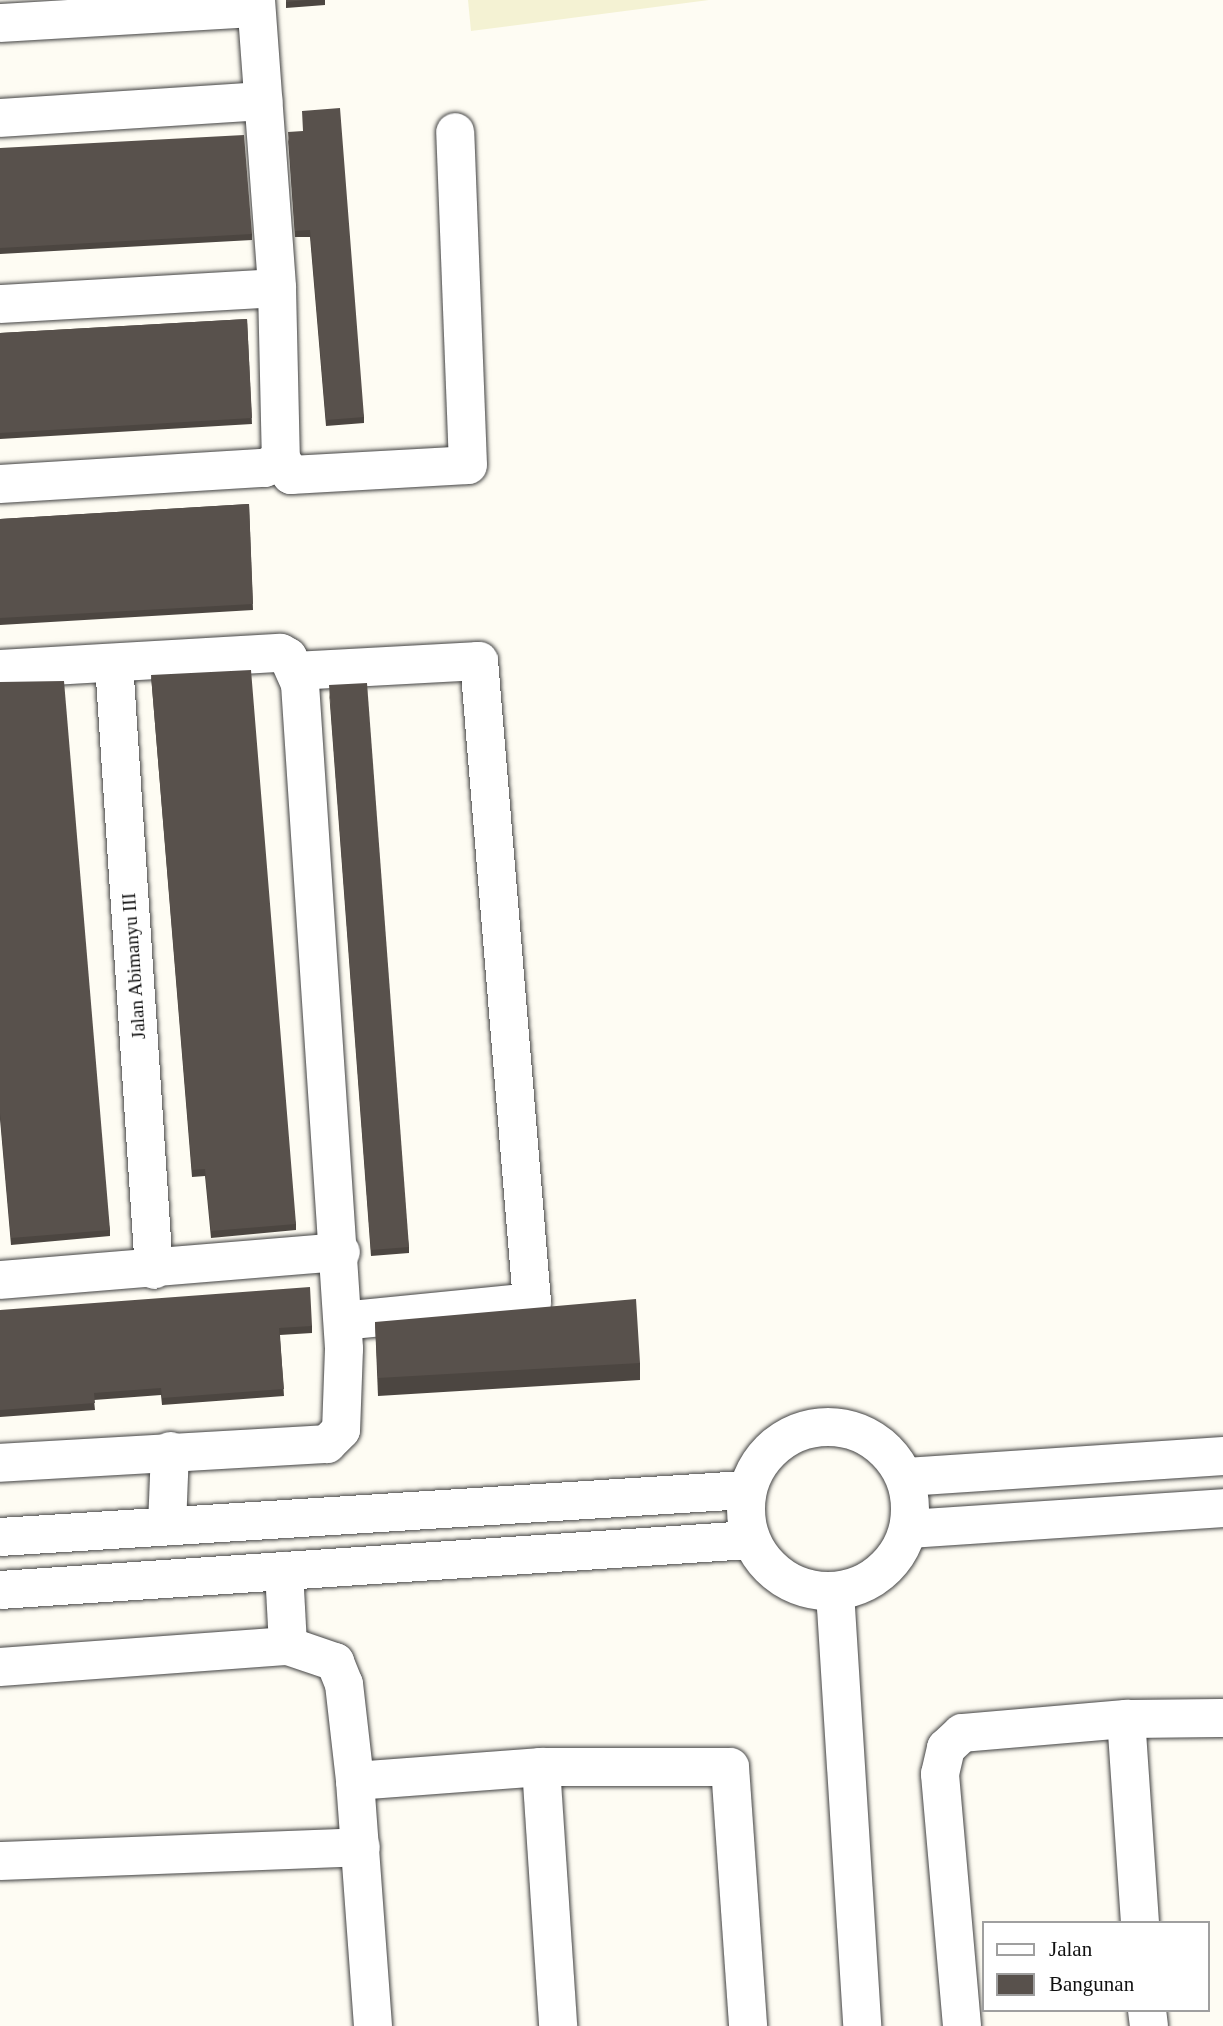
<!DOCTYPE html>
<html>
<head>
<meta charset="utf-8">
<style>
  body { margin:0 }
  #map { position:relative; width:1223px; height:2026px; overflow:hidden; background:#fefcf3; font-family:"Times New Roman",serif }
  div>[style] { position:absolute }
  .farmland>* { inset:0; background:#f4f2d3 }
  .roads { filter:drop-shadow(0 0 2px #434343) drop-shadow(0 0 2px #434343) }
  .minor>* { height:38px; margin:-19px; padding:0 19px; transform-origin:19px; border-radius:19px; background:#fff }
  .minor>.ring { margin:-19px; padding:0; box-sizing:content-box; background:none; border:38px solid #fff; border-radius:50% }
  .wall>* { inset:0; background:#4c4641 }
  .building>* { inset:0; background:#58514c }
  span { translate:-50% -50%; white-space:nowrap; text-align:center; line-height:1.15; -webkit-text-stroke:7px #fff; paint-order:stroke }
  .street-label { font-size:19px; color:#101010 }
  .legend { position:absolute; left:982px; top:1921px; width:228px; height:91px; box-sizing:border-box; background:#fff; border:2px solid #9f9f9f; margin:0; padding:9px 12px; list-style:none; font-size:21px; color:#101010 }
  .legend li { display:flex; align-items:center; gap:14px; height:35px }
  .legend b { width:35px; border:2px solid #9f9f9f }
</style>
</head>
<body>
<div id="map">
  <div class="farmland">
    <div style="clip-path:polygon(468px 0,709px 0,471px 31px)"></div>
  </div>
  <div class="roads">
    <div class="minor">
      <div style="left:256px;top:0;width:289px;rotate:85.8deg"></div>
      <div style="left:277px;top:288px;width:171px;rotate:88.7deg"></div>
      <div style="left:281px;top:459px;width:19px;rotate:58deg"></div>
      <div style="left:291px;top:475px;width:177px;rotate:-3.2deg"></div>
      <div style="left:468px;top:465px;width:333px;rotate:-92.2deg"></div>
      <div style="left:0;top:23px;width:256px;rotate:-3.4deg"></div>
      <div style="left:0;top:118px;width:264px;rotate:-3.7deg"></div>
      <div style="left:0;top:304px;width:277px;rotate:-3.3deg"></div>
      <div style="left:0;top:484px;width:265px;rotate:-3.5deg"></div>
      <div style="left:265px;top:468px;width:18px;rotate:-29deg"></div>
      <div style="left:114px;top:663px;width:608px;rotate:86.23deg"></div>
      <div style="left:0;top:669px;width:281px;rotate:-3.3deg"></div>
      <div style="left:281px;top:653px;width:8px;rotate:30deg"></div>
      <div style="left:288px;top:657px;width:30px;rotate:66deg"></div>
      <div style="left:300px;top:684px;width:666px;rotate:86.21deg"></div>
      <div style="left:344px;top:1349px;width:81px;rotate:92.1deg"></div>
      <div style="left:341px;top:1430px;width:20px;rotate:135deg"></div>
      <div style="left:327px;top:1444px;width:328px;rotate:176.7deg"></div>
      <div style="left:295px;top:671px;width:184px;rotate:-3.1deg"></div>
      <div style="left:479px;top:661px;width:643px;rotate:85.27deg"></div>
      <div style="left:532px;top:1302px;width:190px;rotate:174.3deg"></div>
      <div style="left:0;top:1280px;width:342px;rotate:-4.7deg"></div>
      <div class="ring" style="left:746px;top:1427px;width:126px;height:126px"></div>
      <div style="left:906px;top:1477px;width:318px;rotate:-3.8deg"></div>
      <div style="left:167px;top:1526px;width:75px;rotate:-87.7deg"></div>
      <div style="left:909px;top:1529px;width:315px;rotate:-3.8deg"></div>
      <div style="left:0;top:1537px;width:747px;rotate:-3.61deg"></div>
      <div style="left:284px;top:1571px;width:75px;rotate:86.9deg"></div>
      <div style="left:0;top:1590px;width:751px;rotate:-3.82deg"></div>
      <div style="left:835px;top:1592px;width:435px;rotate:86.4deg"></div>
      <div style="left:0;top:1667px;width:289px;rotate:-4.2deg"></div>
      <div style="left:288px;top:1646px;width:50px;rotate:18.8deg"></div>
      <div style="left:335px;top:1662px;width:24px;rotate:68deg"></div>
      <div style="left:344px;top:1684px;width:98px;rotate:83.5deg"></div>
      <div style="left:355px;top:1781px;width:246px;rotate:85.8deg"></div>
      <div style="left:541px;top:1767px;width:260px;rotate:86.2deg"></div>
      <div style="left:355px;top:1781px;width:187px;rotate:-4.3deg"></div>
      <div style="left:541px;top:1767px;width:189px"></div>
      <div style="left:730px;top:1767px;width:260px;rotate:86deg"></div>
      <div style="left:0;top:1861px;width:361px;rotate:-2.2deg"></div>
      <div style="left:1140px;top:1923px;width:204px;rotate:-93.9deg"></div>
      <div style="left:1126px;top:1719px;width:97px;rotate:-0.6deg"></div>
      <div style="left:1147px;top:2010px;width:16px;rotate:83deg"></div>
      <div style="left:962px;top:2026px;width:253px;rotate:-95deg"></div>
      <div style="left:940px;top:1774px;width:27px;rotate:-77deg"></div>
      <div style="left:946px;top:1748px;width:22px;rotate:-43deg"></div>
      <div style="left:962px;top:1733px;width:165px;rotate:-4.9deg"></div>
    </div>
  </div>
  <div class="wall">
    <div style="clip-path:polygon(286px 0,325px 0,325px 5px,286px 8px)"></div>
    <div style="clip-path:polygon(288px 138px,364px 417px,364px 423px,326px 426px,310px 237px,295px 237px)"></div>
    <div style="clip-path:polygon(0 148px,252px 234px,252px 240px,0 254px)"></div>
    <div style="clip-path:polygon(247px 319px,252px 424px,0 439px,0 333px)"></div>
    <div style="clip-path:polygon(249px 504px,253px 610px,0 625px,0 519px)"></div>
    <div style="clip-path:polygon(151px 675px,296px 1224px,296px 1230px,211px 1238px,205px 1176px,192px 1177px)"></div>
    <div style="clip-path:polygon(0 682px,110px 1230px,110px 1236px,11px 1245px,0 1119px)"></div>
    <div style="clip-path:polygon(329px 691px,409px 1247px,409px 1253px,371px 1256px)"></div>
    <div style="clip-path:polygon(0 1310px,312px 1326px,312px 1333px,280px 1335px,284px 1396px,162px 1405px,161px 1395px,94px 1400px,95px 1410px,0 1417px)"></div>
    <div style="clip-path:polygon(375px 1322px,640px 1363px,640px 1380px,378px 1396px)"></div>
  </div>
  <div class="building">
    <div style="clip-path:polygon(286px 0,307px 0,286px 2px)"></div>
    <div style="clip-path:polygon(340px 108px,364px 417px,326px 420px,310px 230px,295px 231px,288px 132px,303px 131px,302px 111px)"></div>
    <div style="clip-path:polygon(244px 135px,252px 234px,0 248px,0 148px)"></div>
    <div style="clip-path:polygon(247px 319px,252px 418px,0 433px,0 333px)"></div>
    <div style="clip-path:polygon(249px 504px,253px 604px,0 618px,0 519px)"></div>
    <div style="clip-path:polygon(251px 670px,296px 1224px,211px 1231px,205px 1169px,192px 1170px,151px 675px)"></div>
    <div style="clip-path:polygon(64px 681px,110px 1230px,11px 1238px,0 1113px,0 682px)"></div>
    <div style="clip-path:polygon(367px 683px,409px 1247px,371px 1250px,329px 685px)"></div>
    <div style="clip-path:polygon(310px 1287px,312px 1326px,279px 1328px,284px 1389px,162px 1398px,161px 1388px,94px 1393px,95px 1403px,0 1410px,0 1310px)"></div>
    <div style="clip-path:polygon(636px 1299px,640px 1363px,378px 1378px,375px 1322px)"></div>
  </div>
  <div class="street-label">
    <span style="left:134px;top:966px;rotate:-94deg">Jalan Abimanyu III</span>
  </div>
  <ul class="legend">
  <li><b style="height:9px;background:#fff"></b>Jalan</li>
  <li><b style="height:19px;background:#58514c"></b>Bangunan</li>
  </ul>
</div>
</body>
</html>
